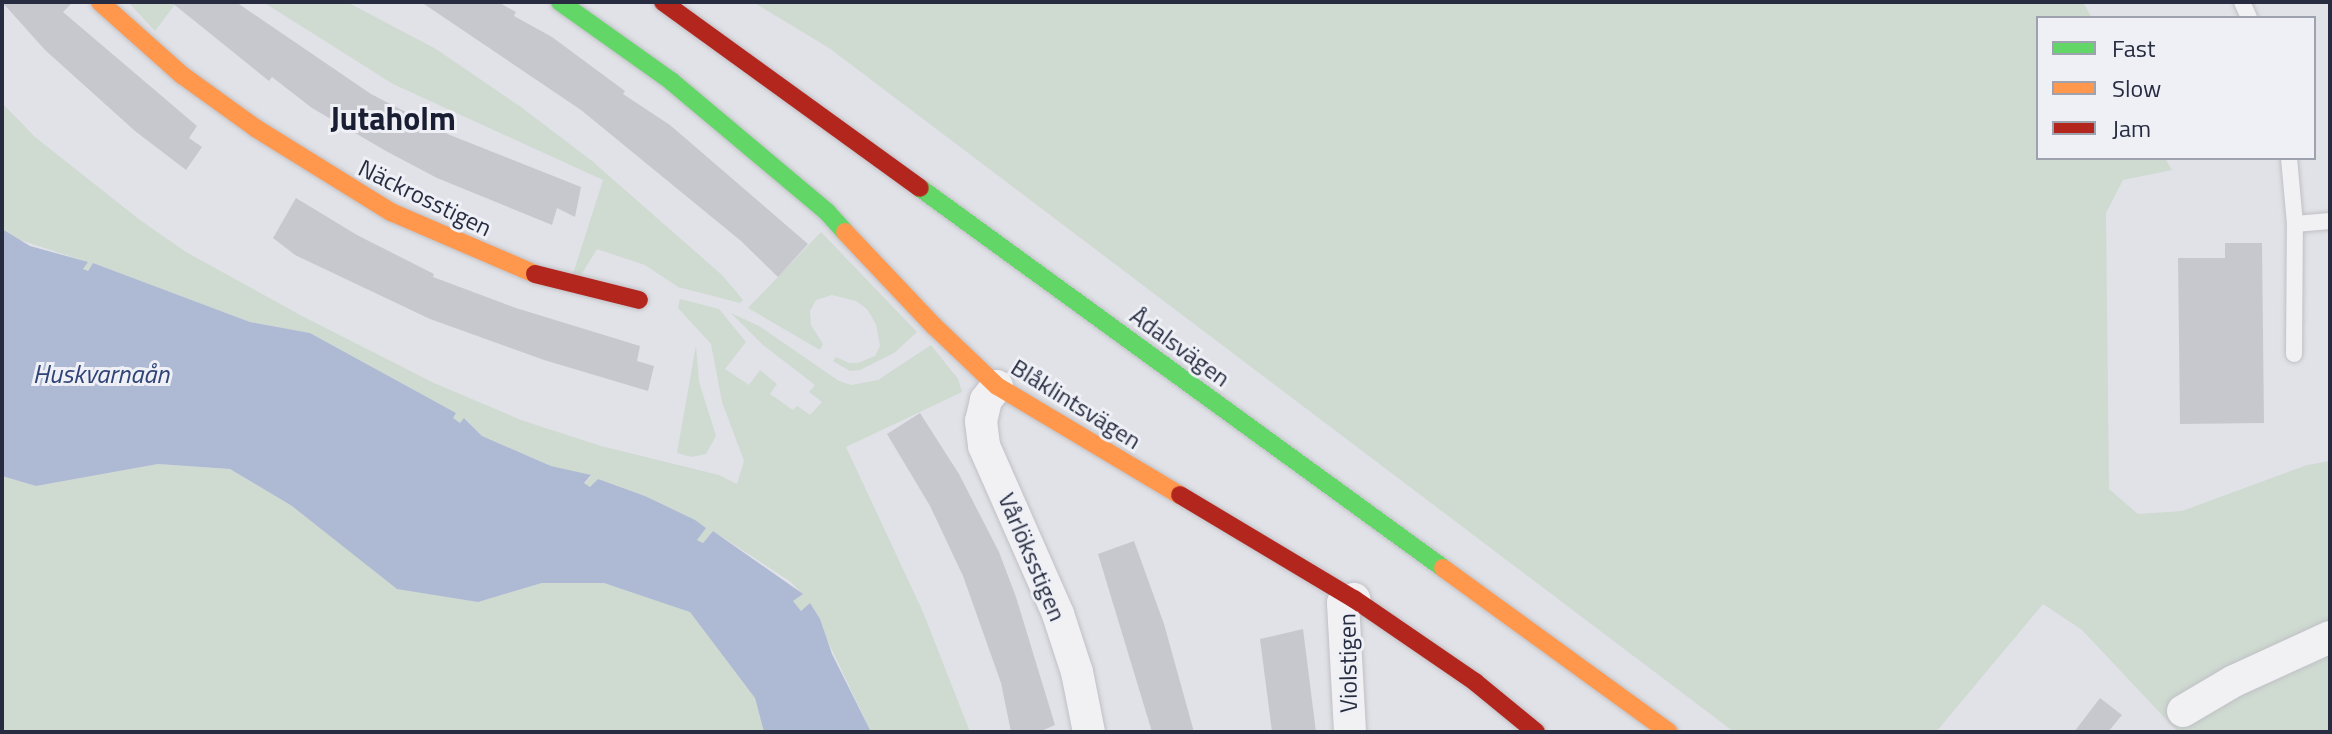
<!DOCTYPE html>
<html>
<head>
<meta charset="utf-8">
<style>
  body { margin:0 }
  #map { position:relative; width:2332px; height:734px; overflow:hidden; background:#e1e2e7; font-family:"Titillium Web",sans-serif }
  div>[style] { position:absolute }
  .green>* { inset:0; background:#cfdad1 }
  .water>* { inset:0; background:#aeb9d3 }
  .building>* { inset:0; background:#c7c8ce }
  .roads { filter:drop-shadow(0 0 2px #bfc0c5) drop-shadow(0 0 2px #bfc0c5) }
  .lane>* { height:16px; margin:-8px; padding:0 8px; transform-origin:8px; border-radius:8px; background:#f1f1f3 }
  .street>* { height:32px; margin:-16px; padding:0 16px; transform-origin:16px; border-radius:16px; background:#f1f1f3 }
  .fast>* { height:18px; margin:-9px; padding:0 9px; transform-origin:9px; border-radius:9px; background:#63d668 }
  .slow>* { height:18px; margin:-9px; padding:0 9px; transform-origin:9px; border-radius:9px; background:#ff974d }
  .jam>* { height:18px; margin:-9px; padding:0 9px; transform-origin:9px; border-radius:9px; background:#b3261e }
  span { translate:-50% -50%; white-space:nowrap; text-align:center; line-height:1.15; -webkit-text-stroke:6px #eef0f6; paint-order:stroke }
  .street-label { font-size:24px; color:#272c41 }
  .water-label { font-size:26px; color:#2f4377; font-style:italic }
  .district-label { font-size:32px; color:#191e32; font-weight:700 }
  .frame { position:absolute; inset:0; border:4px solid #272c41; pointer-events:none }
  .legend { position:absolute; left:2036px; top:16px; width:280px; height:144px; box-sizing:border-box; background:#eef0f6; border:2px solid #9ea2ae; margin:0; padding:10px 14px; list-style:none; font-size:24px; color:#272c41 }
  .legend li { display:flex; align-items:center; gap:16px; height:40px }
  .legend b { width:40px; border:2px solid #9ea2ae }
</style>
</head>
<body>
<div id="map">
  <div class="green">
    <div style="clip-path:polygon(128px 2px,177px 2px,155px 31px)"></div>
    <div style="clip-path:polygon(263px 2px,347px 2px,436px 49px,521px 107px,592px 161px,722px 275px,743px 300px,740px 303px,678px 287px,645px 265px,597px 249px,581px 275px,573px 274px,603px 180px,393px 84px)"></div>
    <div style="clip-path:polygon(753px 2px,2083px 2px,2092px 18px,2038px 18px,2038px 158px,2165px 158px,2172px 170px,2123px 180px,2106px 213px,2109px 489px,2138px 514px,2182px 511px,2307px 465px,2330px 461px,2330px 732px,2178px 732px,2082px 630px,2043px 604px,1936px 732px,1734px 732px,829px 48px)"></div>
    <div style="clip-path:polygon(2px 103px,35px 137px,140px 220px,186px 252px,302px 316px,434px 383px,521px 420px,601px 446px,719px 475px,737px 484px,744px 461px,722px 402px,711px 344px,678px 308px,680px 299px,719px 309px,746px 342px,725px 369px,749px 385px,760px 370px,777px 384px,770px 394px,793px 410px,797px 406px,810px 415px,822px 402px,809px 392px,815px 385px,763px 345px,731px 313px,759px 326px,839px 381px,851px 385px,878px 380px,931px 345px,958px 379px,962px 392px,846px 447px,923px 612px,970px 732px,871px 732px,810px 604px,801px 611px,793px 601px,802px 594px,791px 582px,713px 531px,703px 543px,697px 540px,666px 507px,645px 496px,598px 479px,591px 487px,584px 484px,591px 476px,551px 466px,482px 436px,465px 418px,460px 423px,452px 418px,456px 413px,310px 333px,250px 322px,93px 263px,88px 271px,83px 269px,87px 262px,11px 237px,2px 229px)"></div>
    <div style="clip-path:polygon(821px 232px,917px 332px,894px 353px,860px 370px,850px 371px,833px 361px,836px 357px,849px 363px,858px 363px,875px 356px,880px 346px,876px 324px,867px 309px,856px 301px,832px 295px,816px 300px,810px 311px,811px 325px,823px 344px,820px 350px,748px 308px)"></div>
    <div style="clip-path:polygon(696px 345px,699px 382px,716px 436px,706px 454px,692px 457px,677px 453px)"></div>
    <div style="clip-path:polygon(158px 464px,230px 469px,292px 506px,478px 602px,542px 583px,604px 583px,690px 611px,755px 698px,764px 732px,2px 732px,2px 476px,36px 486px)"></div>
  </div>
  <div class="water">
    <div style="clip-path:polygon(2px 229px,30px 246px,88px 262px,83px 269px,88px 271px,93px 263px,250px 322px,310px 333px,456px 413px,453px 418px,460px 423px,464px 418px,482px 436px,551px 466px,591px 475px,584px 483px,590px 487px,598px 479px,645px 496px,695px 520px,706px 528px,697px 540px,703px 543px,713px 531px,803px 594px,793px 601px,801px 611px,810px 603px,820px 619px,832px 654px,871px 732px,764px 732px,755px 698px,690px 612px,604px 583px,542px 583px,478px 602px,397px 589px,292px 506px,230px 469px,158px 464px,36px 486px,2px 476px)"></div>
  </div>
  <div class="building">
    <div style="clip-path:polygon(2px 2px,73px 2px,63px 12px,197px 126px,189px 138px,202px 147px,186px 170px,135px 131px,45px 50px)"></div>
    <div style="clip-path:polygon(171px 2px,236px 2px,371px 94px,450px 135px,581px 187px,575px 217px,557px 208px,552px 225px,437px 178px,386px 151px,312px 108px,272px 77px,269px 81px)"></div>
    <div style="clip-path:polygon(421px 2px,498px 2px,516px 12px,514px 16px,552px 37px,625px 91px,623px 94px,670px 125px,808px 244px,778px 277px,741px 241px,581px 110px)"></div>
    <div style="clip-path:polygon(296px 198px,357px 235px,434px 274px,433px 277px,516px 308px,640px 346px,637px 361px,654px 366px,648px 391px,544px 360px,430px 319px,295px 255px,273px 238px)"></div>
    <div style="clip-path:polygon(2225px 243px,2262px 243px,2264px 423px,2180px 424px,2178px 258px,2225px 258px)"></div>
    <div style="clip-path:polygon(920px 413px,959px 474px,999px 552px,1016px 597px,1055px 725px,1039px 732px,1011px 732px,1001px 683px,963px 576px,930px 506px,887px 434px)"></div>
    <div style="clip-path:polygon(1134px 541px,1164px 624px,1194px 732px,1152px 732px,1098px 554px)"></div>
    <div style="clip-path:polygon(1303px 629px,1316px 732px,1272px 732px,1260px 639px)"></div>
    <div style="clip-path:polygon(2100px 698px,2122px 715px,2108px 732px,2074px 732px)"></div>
  </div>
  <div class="roads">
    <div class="lane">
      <div style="left:2242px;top:2px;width:17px;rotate:66deg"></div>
      <div style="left:2289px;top:158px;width:66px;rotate:84.8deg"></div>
      <div style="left:2294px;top:354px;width:130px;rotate:-89.6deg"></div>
      <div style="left:2295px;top:224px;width:35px;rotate:-5deg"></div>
    </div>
    <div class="street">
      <div style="left:997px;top:386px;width:18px;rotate:128deg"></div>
      <div style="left:986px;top:400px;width:22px;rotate:103deg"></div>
      <div style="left:981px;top:421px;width:25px;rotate:83deg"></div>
      <div style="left:984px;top:446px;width:184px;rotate:66.2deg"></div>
      <div style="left:1058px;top:614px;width:61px;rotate:71.9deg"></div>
      <div style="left:1077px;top:672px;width:61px;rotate:78.7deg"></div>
      <div style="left:2183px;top:711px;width:59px;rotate:-30.5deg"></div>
      <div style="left:2234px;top:681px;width:106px;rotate:-24.6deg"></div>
      <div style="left:1350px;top:732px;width:129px;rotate:-93.1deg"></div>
      <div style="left:1343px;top:603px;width:12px;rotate:-20deg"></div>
    </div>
    <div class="fast">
      <div style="left:560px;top:2px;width:136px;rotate:35.4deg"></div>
      <div style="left:671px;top:81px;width:204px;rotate:40deg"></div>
      <div style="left:827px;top:212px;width:27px;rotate:48deg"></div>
      <div style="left:920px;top:188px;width:646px;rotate:36deg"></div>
    </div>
    <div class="slow">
      <div style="left:100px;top:2px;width:110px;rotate:41.7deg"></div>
      <div style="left:182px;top:75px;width:92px;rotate:35.8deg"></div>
      <div style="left:257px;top:129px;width:158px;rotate:31.8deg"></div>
      <div style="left:391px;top:212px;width:157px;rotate:23.3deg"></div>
      <div style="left:845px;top:232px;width:129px;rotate:46.6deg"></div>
      <div style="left:934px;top:326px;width:87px;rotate:43.6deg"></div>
      <div style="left:997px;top:386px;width:213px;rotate:30.8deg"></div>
      <div style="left:1443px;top:568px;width:279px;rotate:36deg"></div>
    </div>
    <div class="jam">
      <div style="left:663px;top:2px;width:317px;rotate:35.9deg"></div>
      <div style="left:535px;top:274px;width:107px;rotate:14deg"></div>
      <div style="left:1180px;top:495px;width:203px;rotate:30.9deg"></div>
      <div style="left:1354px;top:599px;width:147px;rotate:34.4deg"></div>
      <div style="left:1475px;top:682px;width:79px;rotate:39.3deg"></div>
    </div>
  </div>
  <div class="street-label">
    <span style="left:425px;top:198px;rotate:26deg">Näckrosstigen</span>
    <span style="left:1180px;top:347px;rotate:36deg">Ådalsvägen</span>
    <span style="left:1076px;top:404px;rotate:32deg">Blåklintsvägen</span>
    <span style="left:1032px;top:557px;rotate:67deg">Vårlöksstigen</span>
    <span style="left:1348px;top:663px;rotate:-91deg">Violstigen</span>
  </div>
  <div class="water-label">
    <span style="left:101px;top:374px">Huskvarnaån</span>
  </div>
  <div class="district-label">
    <span style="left:393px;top:118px">Jutaholm</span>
  </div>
  <div class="frame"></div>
  <ul class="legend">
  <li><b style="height:10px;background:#63d668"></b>Fast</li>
  <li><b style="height:10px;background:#ff974d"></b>Slow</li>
  <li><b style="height:10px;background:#b3261e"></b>Jam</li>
  </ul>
</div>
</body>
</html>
